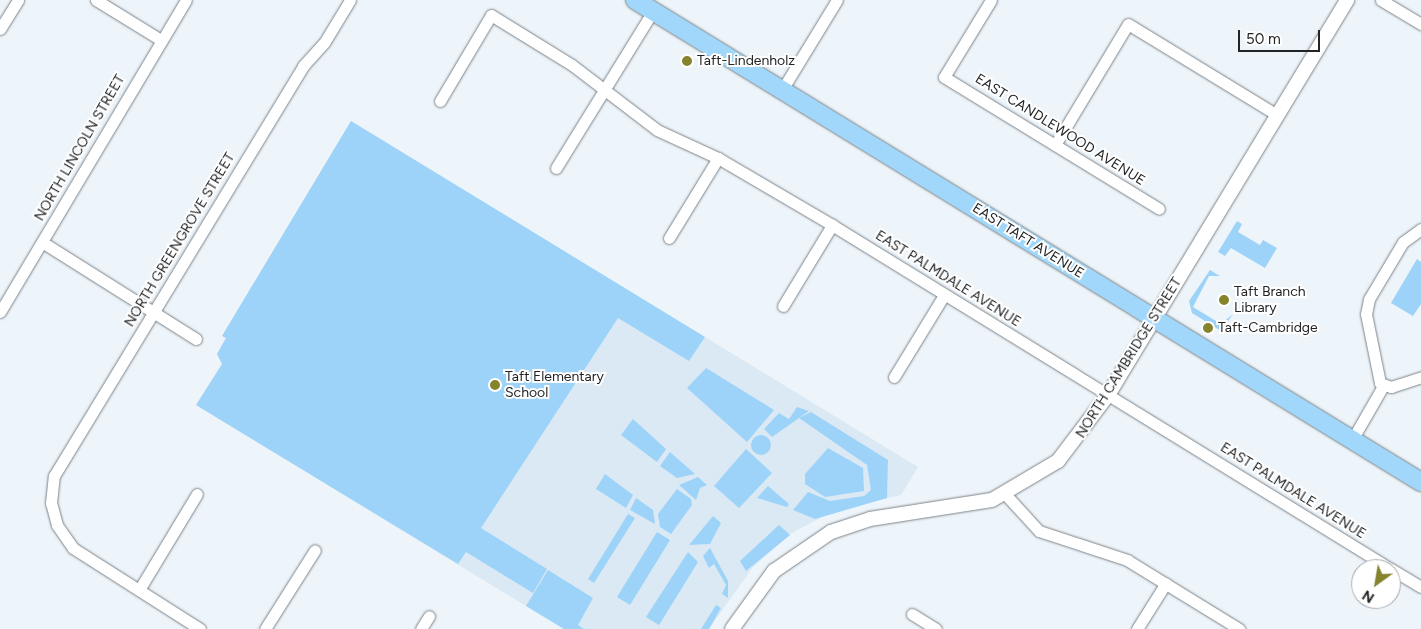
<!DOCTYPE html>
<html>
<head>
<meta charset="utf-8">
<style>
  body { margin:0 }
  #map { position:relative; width:1421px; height:629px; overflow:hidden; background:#edf4fa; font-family:Figtree,sans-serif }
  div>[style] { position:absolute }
  .built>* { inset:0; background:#dae9f3 }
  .green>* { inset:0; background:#9ed3f9 }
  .round { border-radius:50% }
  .roads { filter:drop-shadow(0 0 1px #7c8387) drop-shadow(0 0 1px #7c8387) }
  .minor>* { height:11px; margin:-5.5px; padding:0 5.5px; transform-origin:5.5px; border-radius:5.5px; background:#fff }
  .tertiary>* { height:14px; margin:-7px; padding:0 7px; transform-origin:7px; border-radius:7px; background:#fff }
  .primary>* { height:18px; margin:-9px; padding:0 9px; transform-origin:9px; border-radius:9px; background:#a1d7fa }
  .dots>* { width:14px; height:14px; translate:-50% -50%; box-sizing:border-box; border:2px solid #fff; border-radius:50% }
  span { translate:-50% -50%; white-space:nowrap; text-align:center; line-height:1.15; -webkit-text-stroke:4px #fff; paint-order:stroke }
  .poi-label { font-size:14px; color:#222426 }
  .left { translate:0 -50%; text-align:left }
  .street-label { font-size:14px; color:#222426 }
  .north { position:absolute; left:1351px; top:559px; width:50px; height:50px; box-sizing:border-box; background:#fff; border:1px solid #a7a7a8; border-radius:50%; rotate:212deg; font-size:14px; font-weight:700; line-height:20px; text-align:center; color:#222426 }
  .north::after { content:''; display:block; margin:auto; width:18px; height:22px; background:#85832c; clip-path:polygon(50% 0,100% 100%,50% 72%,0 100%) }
  .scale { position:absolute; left:1238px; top:30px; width:82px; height:22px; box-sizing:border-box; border:2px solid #222426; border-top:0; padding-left:6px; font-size:15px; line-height:18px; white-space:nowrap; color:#222426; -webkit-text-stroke:4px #fff; paint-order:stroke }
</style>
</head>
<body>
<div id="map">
  <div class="built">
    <div style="clip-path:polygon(351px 121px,918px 467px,901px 495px,835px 510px,790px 534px,753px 567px,709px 629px,564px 629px,196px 405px,222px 364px,217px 354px,226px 338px,222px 336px)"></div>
  </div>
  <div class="green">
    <div style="clip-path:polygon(351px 121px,705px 337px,689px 361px,618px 318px,481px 528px,547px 569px,533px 593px,466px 552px,458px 564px,196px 405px,222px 364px,217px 354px,226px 338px,222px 336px)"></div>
    <div style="clip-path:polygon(1237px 221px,1242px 224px,1238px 232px,1260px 245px,1263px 240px,1277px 248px,1265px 268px,1231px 248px,1225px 256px,1218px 252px)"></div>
    <div style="clip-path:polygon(1417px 259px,1421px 262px,1421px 304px,1413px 316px,1391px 303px)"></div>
    <div style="clip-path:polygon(1210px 270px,1220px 276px,1209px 276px,1193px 307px,1221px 324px,1233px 314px,1221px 331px,1192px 313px,1189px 301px)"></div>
    <div style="clip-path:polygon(706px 368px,774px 410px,747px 442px,687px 388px)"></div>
    <div style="clip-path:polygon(797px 407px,809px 411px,772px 437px,764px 429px,779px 413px,789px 419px)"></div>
    <div style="clip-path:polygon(811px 412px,888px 460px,887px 498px,815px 519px,793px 510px,808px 492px,830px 501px,864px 496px,871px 490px,867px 465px,799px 418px)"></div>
    <div style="clip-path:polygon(633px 419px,666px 449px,657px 462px,621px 435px)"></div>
    <div class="round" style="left:751px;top:435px;width:20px;height:20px"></div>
    <div style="clip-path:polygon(828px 448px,863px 468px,864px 491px,825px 497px,805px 484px,805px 474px)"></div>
    <div style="clip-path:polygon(746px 449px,772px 473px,739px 508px,714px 486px)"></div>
    <div style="clip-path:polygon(670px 452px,695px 474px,677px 478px,660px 466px)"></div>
    <div style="clip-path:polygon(605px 474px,633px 495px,626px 508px,596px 489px)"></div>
    <div style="clip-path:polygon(698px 477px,707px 485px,700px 488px,696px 500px,679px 485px)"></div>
    <div style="clip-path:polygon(768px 486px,789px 504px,787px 507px,757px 498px)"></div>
    <div style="clip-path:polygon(677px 489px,691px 499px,692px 505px,671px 534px,660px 527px,658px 514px)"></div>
    <div style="clip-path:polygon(636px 498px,653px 510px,655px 524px,630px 510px)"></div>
    <div style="clip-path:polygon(628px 514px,635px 518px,594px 583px,588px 579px)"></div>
    <div style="clip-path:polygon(713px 516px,721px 523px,710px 544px,689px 545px)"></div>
    <div style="clip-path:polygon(779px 525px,790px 535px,746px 571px,740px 561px)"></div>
    <div style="clip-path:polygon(657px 532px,670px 540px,630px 605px,617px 597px)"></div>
    <div style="clip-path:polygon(710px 548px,728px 581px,728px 598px,722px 594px,726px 585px,714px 564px,709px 568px,703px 556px)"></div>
    <div style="clip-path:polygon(688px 552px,698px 562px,659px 625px,646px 617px)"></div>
    <div style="clip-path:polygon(548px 570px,593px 598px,578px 625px,584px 629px,564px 629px,526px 606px)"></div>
    <div style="clip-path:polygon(716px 605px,721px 608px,709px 629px,701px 629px)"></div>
  </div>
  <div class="roads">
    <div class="minor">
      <div style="left:96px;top:0;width:76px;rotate:31.6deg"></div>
      <div style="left:991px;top:0;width:90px;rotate:121.4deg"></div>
      <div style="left:944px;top:77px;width:252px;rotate:31.5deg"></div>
      <div style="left:1381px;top:0;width:47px;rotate:31deg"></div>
      <div style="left:0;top:29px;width:34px;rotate:-58deg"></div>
      <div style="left:782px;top:90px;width:105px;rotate:-58.6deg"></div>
      <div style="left:440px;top:101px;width:100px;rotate:-59.3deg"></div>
      <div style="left:491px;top:15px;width:95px;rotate:31.7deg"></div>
      <div style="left:572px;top:65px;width:107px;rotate:37.4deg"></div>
      <div style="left:657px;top:130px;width:67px;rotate:24.7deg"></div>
      <div style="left:718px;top:158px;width:132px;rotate:30.4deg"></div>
      <div style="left:832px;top:225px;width:656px;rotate:31.61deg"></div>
      <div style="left:1055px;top:145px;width:141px;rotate:-58.9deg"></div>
      <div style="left:1128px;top:24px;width:175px;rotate:31.4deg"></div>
      <div style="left:556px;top:168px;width:185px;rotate:-58.3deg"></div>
      <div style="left:1421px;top:229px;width:22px;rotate:144deg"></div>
      <div style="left:1403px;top:242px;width:66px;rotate:120.8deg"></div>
      <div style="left:1369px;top:299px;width:15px;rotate:101deg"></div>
      <div style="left:1366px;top:314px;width:70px;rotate:78.5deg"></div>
      <div style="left:1380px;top:383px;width:12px;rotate:20deg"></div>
      <div style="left:1391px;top:387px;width:32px;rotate:-18deg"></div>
      <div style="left:669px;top:238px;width:94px;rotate:-58.5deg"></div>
      <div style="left:42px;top:242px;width:182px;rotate:32.2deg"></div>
      <div style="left:783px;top:306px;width:95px;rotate:-58.8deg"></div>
      <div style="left:0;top:312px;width:363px;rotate:-59.2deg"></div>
      <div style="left:894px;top:377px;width:96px;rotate:-58.6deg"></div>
      <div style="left:1352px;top:440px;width:62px;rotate:-60.1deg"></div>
      <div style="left:1006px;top:495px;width:49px;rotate:47.5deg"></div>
      <div style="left:1039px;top:531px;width:93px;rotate:18.2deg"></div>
      <div style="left:1127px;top:560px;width:132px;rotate:31.6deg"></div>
      <div style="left:1391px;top:569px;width:35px;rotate:31deg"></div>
      <div style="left:139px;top:590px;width:112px;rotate:-58.9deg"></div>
      <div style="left:912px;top:614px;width:28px;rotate:32deg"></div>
      <div style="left:200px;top:629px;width:151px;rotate:-147.5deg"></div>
      <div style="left:73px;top:548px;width:28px;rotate:-125deg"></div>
      <div style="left:57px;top:525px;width:23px;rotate:-105deg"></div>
      <div style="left:51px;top:503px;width:27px;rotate:-84deg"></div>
      <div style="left:54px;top:476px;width:480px;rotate:-58.7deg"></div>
      <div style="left:303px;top:66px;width:31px;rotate:-48deg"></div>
      <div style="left:324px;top:43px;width:50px;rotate:-58.8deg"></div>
      <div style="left:265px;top:629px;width:93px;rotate:-57.7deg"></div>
      <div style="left:421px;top:629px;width:15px;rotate:-58deg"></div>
      <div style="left:1137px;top:629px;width:54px;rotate:-57.8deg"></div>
    </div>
    <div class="tertiary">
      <div style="left:732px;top:629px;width:72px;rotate:-54.1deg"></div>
      <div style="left:774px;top:571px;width:69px;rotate:-34.4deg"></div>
      <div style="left:831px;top:532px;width:41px;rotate:-18.4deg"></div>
      <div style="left:870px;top:519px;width:123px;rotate:-8.9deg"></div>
      <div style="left:992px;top:500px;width:77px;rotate:-30.6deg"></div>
      <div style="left:1058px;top:461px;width:83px;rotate:-52.9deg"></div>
      <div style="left:1108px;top:395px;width:462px;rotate:-58.8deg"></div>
    </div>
    <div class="primary">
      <div style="left:635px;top:0;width:922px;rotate:31.52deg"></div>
    </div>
  </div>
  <div class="dots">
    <div style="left:687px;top:61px;background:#85832c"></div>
    <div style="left:1224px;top:300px;background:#85832c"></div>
    <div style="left:1208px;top:328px;background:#85832c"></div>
    <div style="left:495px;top:385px;background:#85832c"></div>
  </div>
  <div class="poi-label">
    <span class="left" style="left:697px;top:61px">Taft-Lindenholz</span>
    <span class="left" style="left:1234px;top:300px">Taft Branch<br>Library</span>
    <span class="left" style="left:1218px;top:328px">Taft-Cambridge</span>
    <span class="left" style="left:505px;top:385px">Taft Elementary<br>School</span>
  </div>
  <div class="street-label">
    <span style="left:1060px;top:130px;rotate:32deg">EAST CANDLEWOOD AVENUE</span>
    <span style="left:80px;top:148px;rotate:-60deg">NORTH LINCOLN STREET</span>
    <span style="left:180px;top:240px;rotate:-59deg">NORTH GREENGROVE STREET</span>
    <span style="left:1028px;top:241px;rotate:32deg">EAST TAFT AVENUE</span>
    <span style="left:948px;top:279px;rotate:32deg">EAST PALMDALE AVENUE</span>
    <span style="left:1129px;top:358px;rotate:-58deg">NORTH CAMBRIDGE STREET</span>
    <span style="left:1293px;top:491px;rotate:32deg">EAST PALMDALE AVENUE</span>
  </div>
  <div class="north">N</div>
  <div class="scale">50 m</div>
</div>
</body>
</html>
